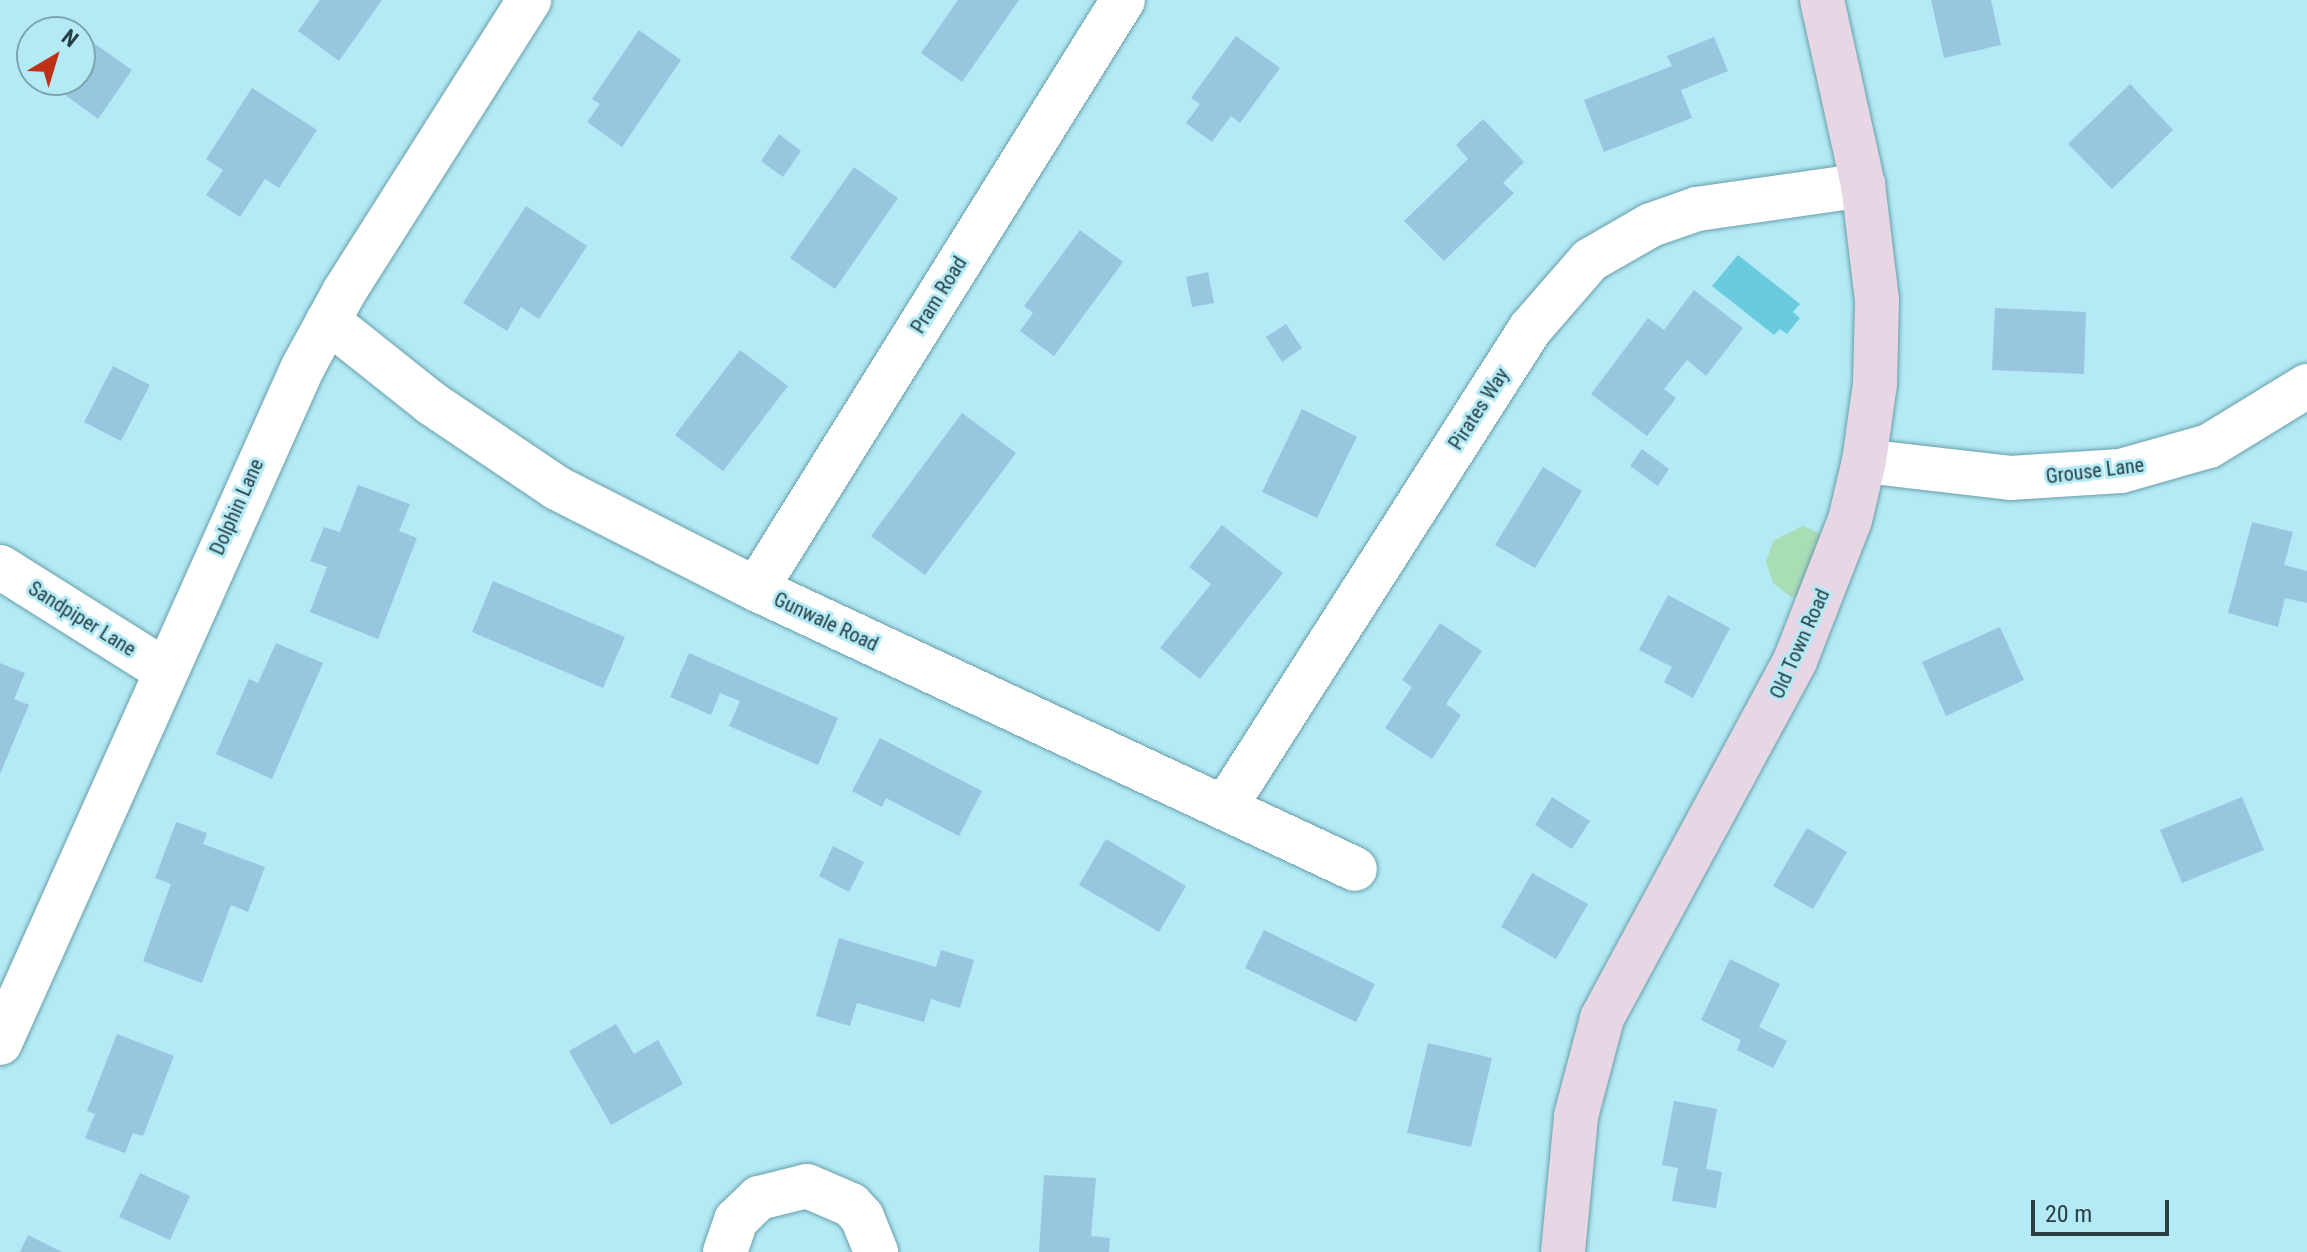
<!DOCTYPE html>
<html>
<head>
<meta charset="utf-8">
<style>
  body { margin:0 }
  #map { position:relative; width:2307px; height:1252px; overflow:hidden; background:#b3eaf6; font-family:"Roboto Condensed",sans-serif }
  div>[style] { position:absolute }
  .green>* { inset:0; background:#a9ddb6 }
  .water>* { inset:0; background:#6bcbde }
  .building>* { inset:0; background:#99c6df }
  .roads { filter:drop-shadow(0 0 2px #699ea9) drop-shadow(0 0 2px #699ea9) }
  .street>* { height:44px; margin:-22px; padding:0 22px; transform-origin:22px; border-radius:22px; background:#fff }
  .secondary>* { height:44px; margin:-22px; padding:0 22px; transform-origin:22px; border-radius:22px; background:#e7d7e5 }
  span { translate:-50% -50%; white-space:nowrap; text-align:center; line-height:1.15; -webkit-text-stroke:6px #b3eaf6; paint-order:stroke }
  .street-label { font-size:20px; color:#283f44 }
  .north { position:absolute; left:16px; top:16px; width:80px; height:80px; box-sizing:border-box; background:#b3eaf6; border:2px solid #7ba6af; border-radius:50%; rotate:38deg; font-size:22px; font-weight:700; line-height:32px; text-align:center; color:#283f44 }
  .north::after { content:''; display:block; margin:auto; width:28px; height:36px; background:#bc3118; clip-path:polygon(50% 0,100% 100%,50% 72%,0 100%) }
  .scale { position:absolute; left:2031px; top:1200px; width:138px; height:36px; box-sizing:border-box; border:4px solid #283f44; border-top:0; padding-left:10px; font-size:24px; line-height:28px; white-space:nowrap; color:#283f44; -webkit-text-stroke:6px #b3eaf6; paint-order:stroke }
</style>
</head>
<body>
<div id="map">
  <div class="green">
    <div style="clip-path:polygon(1803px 526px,1821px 534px,1798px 596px,1791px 597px,1773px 583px,1766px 562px,1773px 541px)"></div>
  </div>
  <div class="water">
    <div style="clip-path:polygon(1738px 255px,1800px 304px,1793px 312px,1800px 318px,1787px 334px,1780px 329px,1774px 335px,1712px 286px)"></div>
  </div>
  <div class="building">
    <div style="clip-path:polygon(320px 0,382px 0,339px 61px,298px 31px)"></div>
    <div style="clip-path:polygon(958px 0,1019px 0,962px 82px,921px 53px)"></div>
    <div style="clip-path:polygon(1931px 0,1991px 0,2001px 45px,1944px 58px)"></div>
    <div style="clip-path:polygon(639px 30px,681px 60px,622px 147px,587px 122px,600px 104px,592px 99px)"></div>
    <div style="clip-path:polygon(1236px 36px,1280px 68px,1240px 123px,1231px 116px,1212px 142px,1186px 123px,1200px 104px,1191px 98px)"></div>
    <div style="clip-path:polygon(1714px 37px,1728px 71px,1681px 90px,1692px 118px,1604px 152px,1584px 100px,1672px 66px,1667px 56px)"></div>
    <div style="clip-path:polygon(91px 41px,132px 70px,98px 119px,57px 89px,63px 80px,80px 80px,80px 56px)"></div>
    <div style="clip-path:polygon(2130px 84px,2173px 130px,2112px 189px,2068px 144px)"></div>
    <div style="clip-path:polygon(252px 88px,317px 130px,279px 188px,265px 179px,240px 217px,206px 195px,223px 170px,206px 159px)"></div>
    <div style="clip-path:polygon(1483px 119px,1524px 162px,1503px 183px,1514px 193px,1444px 261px,1404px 221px,1468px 159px,1456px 145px)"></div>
    <div style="clip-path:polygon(779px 134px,801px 151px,783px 177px,761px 161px)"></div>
    <div style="clip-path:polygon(854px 167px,898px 198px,835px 289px,790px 258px)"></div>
    <div style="clip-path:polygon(526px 206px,587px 246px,539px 319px,521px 307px,507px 331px,463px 303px)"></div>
    <div style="clip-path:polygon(1080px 230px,1123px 262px,1054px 356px,1020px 331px,1033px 313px,1024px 306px)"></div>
    <div style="clip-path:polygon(1208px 272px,1214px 303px,1192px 307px,1186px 277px)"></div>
    <div style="clip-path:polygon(1694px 290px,1743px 328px,1706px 376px,1687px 360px,1664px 389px,1676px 398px,1647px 436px,1591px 394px,1648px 318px,1664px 330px)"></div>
    <div style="clip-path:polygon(1995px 308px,2086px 312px,2084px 374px,1992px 370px)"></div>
    <div style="clip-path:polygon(1286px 324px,1302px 348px,1282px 362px,1266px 337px)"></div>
    <div style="clip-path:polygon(740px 350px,788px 386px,723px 471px,675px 435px)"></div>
    <div style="clip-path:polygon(113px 366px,150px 385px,121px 441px,84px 422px)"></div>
    <div style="clip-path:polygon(1302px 409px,1357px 437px,1317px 518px,1262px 492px)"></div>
    <div style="clip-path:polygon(962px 413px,1016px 453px,925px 575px,871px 536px)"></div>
    <div style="clip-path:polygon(1642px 449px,1669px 469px,1658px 486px,1630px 466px)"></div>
    <div style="clip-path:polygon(1543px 467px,1582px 491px,1535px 568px,1495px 545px)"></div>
    <div style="clip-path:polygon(358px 485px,410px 504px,399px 531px,417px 538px,378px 639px,310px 612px,327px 567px,310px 561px,324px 527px,340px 532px)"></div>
    <div style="clip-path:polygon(2252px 522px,2293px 532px,2284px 565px,2307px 571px,2307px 603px,2285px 598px,2278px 627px,2228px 613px)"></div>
    <div style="clip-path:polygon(1222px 525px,1283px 573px,1200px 679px,1160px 648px,1211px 584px,1189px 567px)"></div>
    <div style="clip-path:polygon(493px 581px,625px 637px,603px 688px,472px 632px)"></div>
    <div style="clip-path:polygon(1668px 595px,1730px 628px,1693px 698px,1664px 682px,1672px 667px,1639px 650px)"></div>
    <div style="clip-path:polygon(1440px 623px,1482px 651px,1446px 704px,1461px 715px,1432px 759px,1385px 728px,1412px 687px,1402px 680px)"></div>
    <div style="clip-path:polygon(2000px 627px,2024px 680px,1946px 716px,1922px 662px)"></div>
    <div style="clip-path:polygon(276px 643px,323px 663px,272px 779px,216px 754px,249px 679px,258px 683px)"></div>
    <div style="clip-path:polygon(689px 653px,838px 718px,818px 765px,729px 726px,740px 701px,720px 693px,711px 715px,670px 697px)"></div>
    <div style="clip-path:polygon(0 663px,25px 673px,14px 699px,29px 705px,0 774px)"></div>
    <div style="clip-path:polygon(880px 738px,982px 791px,959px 836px,886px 798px,882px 807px,852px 791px)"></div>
    <div style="clip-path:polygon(1552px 797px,1590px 821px,1572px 849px,1535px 825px)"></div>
    <div style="clip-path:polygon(2242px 797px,2264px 850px,2182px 883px,2160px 830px)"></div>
    <div style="clip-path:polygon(176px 822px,207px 833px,203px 844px,265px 867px,248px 912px,231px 905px,202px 983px,143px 961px,171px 884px,155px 878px)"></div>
    <div style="clip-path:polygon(1807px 828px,1847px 852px,1813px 909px,1773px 886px)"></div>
    <div style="clip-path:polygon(1106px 839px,1186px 886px,1159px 932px,1079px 885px)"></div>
    <div style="clip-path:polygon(833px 846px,864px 862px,849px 892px,819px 876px)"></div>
    <div style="clip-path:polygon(1532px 873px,1588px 904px,1556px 959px,1501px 927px)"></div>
    <div style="clip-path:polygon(1264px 930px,1375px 984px,1356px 1022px,1245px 968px)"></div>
    <div style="clip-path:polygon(839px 938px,936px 967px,941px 950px,974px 960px,960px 1008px,931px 999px,924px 1022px,857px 1003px,850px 1026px,816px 1016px)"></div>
    <div style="clip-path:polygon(1730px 959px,1780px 984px,1759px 1027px,1787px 1041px,1773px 1068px,1737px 1050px,1741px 1040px,1701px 1020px)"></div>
    <div style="clip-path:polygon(616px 1024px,634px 1054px,658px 1040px,683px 1084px,611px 1125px,569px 1051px)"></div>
    <div style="clip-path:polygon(117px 1034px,174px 1056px,143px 1136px,133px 1133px,125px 1153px,85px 1138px,95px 1114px,87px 1111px)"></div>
    <div style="clip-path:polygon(1428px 1043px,1492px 1058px,1471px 1147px,1407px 1133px)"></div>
    <div style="clip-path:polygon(1674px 1101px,1717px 1109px,1706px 1169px,1722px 1172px,1716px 1208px,1672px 1201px,1678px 1168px,1662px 1165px)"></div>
    <div style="clip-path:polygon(140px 1173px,190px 1196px,170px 1240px,119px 1217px)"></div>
    <div style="clip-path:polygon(1044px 1175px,1096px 1178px,1091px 1236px,1110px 1238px,1109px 1252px,1039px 1252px)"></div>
    <div style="clip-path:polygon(28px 1235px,62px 1252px,20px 1252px)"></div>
  </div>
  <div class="roads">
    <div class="street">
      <div style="left:328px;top:321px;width:132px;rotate:38.5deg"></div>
      <div style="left:431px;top:403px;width:152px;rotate:34deg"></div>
      <div style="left:557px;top:488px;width:223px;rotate:26.9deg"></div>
      <div style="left:756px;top:589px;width:661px;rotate:25.05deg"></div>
      <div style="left:1864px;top:461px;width:147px;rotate:6.6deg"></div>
      <div style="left:2010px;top:478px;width:111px;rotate:-3.6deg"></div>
      <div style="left:2121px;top:471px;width:91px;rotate:-15.9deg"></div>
      <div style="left:2209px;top:446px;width:115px;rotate:-31.5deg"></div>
      <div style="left:0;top:567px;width:194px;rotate:32.1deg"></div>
      <div style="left:756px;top:589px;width:694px;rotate:-58.07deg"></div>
      <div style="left:1225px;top:807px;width:567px;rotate:-57.46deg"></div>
      <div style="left:1530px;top:329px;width:91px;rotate:-49deg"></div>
      <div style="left:1590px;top:260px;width:70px;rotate:-29.8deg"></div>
      <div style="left:1651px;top:225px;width:49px;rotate:-19.2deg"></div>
      <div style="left:1697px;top:209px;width:168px;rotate:-8.2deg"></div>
      <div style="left:0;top:1043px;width:741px;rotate:-65.86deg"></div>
      <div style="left:303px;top:367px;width:85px;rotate:-61.3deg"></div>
      <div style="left:344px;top:292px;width:346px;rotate:-57.6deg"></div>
      <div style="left:725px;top:1252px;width:34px;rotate:-71deg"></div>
      <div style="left:736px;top:1220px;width:32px;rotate:-44deg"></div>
      <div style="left:759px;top:1198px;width:49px;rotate:-14deg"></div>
      <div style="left:807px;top:1186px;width:48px;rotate:23.4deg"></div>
      <div style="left:851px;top:1205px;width:16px;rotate:47deg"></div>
      <div style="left:862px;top:1217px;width:38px;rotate:68deg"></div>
    </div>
    <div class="secondary">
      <div style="left:1563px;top:1252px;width:137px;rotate:-84.5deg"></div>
      <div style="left:1576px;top:1116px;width:101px;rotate:-75.1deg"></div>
      <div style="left:1602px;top:1018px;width:406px;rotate:-61.6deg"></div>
      <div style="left:1795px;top:661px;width:151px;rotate:-68.7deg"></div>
      <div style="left:1850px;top:520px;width:61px;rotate:-76.7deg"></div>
      <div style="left:1864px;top:461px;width:78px;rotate:-81.9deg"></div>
      <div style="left:1875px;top:384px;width:84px;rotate:-88.6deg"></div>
      <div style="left:1877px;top:300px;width:116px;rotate:-96.9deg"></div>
      <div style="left:1863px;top:185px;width:189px;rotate:-102.5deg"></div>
    </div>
  </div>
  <div class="street-label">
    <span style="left:939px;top:295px;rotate:-58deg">Pram Road</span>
    <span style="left:1479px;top:409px;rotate:-57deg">Pirates Way</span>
    <span style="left:2095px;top:471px;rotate:-7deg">Grouse Lane</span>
    <span style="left:237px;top:507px;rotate:-66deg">Dolphin Lane</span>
    <span style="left:82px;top:619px;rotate:32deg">Sandpiper Lane</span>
    <span style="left:826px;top:622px;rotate:25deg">Gunwale Road</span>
    <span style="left:1800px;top:644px;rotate:-66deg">Old Town Road</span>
  </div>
  <div class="north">N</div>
  <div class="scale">20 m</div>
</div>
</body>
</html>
